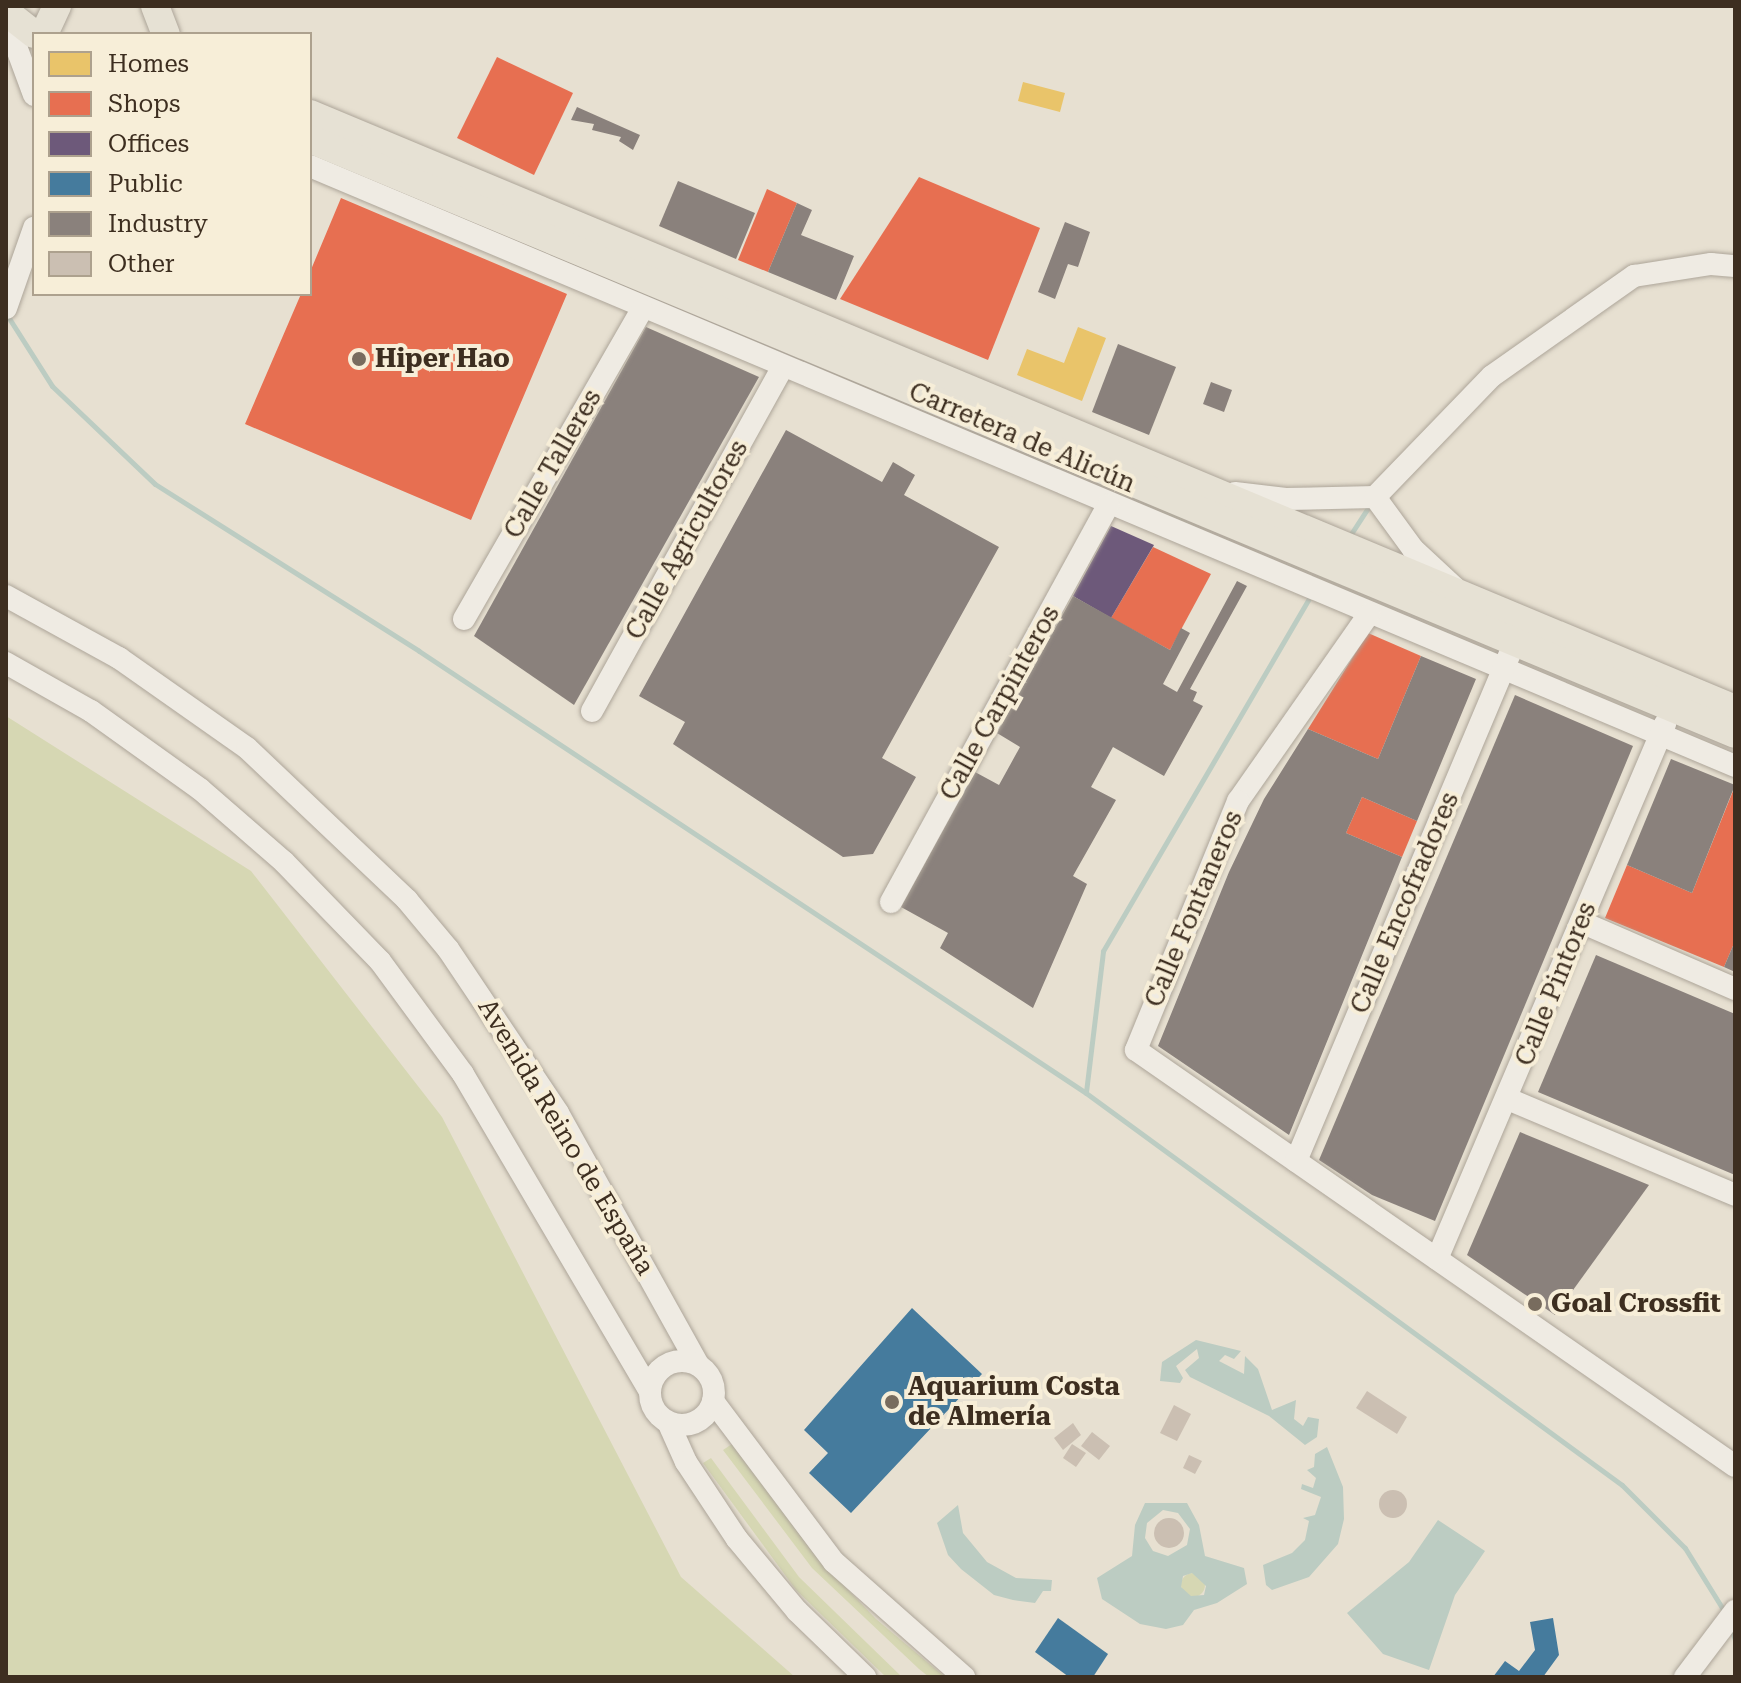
<!DOCTYPE html>
<html>
<head>
<meta charset="utf-8">
<style>
  body { margin:0 }
  #map { position:relative; width:1741px; height:1683px; overflow:hidden; background:#e7e0d1; font-family:"Roboto Serif",serif }
  div>[style] { position:absolute }
  .green>* { inset:0; background:#d6d7b3 }
  .round { border-radius:50% }
  .water>* { inset:0; background:#bcccc2 }
  .homes>* { inset:0; background:#e9c46a }
  .shops>* { inset:0; background:#e76f51 }
  .offices>* { inset:0; background:#6d597a }
  .public>* { inset:0; background:#457b9d }
  .industry>* { inset:0; background:#8a817c }
  .stream>* { height:5px; margin:-2.5px; padding:0 2.5px; transform-origin:2.5px; border-radius:2.5px; background:#bcccc2 }
  .building>* { inset:0; background:#cbbfb2 }
  .roads { filter:drop-shadow(0 0 2px #ada599) drop-shadow(0 0 2px #ada599) }
  .minor>* { height:22px; margin:-11px; padding:0 11px; transform-origin:11px; border-radius:11px; background:#efebe3 }
  .minor>.ring { margin:-11px; padding:0; box-sizing:content-box; background:none; border:22px solid #efebe3; border-radius:50% }
  .major>* { height:28px; margin:-14px; padding:0 14px; transform-origin:14px; border-radius:14px; background:#e6e1d4 }
  .dots>* { width:22px; height:22px; translate:-50% -50%; box-sizing:border-box; border:4px solid #f7eed8; border-radius:50% }
  span { translate:-50% -50%; white-space:nowrap; text-align:center; line-height:1.15; -webkit-text-stroke:8px #f7eed8; paint-order:stroke }
  .poi-label { font-size:26px; color:#3d2e20; font-weight:700 }
  .left { translate:0 -50%; text-align:left }
  .street-label { font-size:26px; color:#3d2e20 }
  .frame { position:absolute; inset:0; border:8px solid #3d2e20; pointer-events:none }
  .legend { position:absolute; left:32px; top:32px; width:280px; height:264px; box-sizing:border-box; background:#f7eed8; border:2px solid #ada18e; margin:0; padding:10px 14px; list-style:none; font-size:24px; color:#3d2e20 }
  .legend li { display:flex; align-items:center; gap:16px; height:40px }
  .legend b { width:40px; border:2px solid #ada18e }
</style>
</head>
<body>
<div id="map">
  <div class="green">
    <div style="clip-path:polygon(6px 716px,251px 871px,442px 1117px,681px 1577px,795px 1677px,6px 1677px)"></div>
    <div style="clip-path:polygon(732px 1444px,815px 1555px,876px 1619px,945px 1677px,929px 1677px,919px 1669px,812px 1568px,723px 1450px)"></div>
    <div style="clip-path:polygon(711px 1458px,799px 1577px,902px 1677px,886px 1677px,796px 1590px,703px 1463px)"></div>
    <div class="round" style="left:1181px;top:1573px;width:24px;height:24px"></div>
  </div>
  <div class="water">
    <div style="clip-path:polygon(1196px 1340px,1241px 1351px,1234px 1359px,1225px 1355px,1219px 1361px,1244px 1374px,1245px 1356px,1258px 1369px,1272px 1410px,1296px 1400px,1294px 1419px,1303px 1426px,1308px 1417px,1319px 1419px,1317px 1437px,1305px 1445px,1269px 1416px,1190px 1377px,1185px 1370px,1199px 1358px,1197px 1349px,1176px 1366px,1183px 1378px,1180px 1383px,1160px 1381px,1162px 1362px)"></div>
    <div style="clip-path:polygon(1327px 1447px,1343px 1487px,1344px 1519px,1338px 1544px,1309px 1577px,1272px 1590px,1266px 1585px,1263px 1565px,1292px 1553px,1305px 1540px,1309px 1521px,1303px 1518px,1315px 1515px,1321px 1497px,1301px 1489px,1302px 1484px,1313px 1488px,1316px 1478px,1307px 1470px,1314px 1467px,1315px 1454px)"></div>
    <div style="clip-path:polygon(evenodd,1145px 1503px,1187px 1503px,1199px 1525px,1205px 1556px,1244px 1568px,1247px 1584px,1217px 1603px,1194px 1610px,1183px 1625px,1166px 1629px,1140px 1624px,1102px 1599px,1097px 1578px,1132px 1556px,1135px 1525px,1145px 1503px,1163px 1510px,1178px 1513px,1190px 1529px,1187px 1545px,1168px 1556px,1153px 1551px,1145px 1538px,1147px 1523px,1163px 1510px,1145px 1503px,1192px 1573px,1206px 1586px,1204px 1595px,1191px 1596px,1181px 1587px,1183px 1576px,1192px 1573px)"></div>
    <div style="clip-path:polygon(958px 1505px,963px 1533px,987px 1562px,1016px 1578px,1052px 1580px,1051px 1591px,1043px 1591px,1035px 1603px,1013px 1600px,994px 1595px,961px 1569px,948px 1555px,937px 1523px)"></div>
    <div style="clip-path:polygon(1438px 1520px,1485px 1551px,1455px 1595px,1429px 1670px,1383px 1654px,1347px 1613px,1409px 1562px)"></div>
  </div>
  <div class="homes">
    <div style="clip-path:polygon(1023px 82px,1065px 93px,1060px 112px,1018px 101px)"></div>
    <div style="clip-path:polygon(1078px 327px,1106px 338px,1082px 401px,1017px 375px,1027px 349px,1064px 363px)"></div>
  </div>
  <div class="shops">
    <div style="clip-path:polygon(497px 57px,573px 93px,534px 175px,457px 138px)"></div>
    <div style="clip-path:polygon(919px 177px,1040px 228px,988px 360px,840px 299px)"></div>
    <div style="clip-path:polygon(767px 189px,797px 203px,768px 272px,738px 260px)"></div>
    <div style="clip-path:polygon(341px 198px,567px 294px,471px 520px,245px 424px,301px 294px,310px 294px,310px 272px)"></div>
    <div style="clip-path:polygon(1153px 547px,1211px 574px,1170px 650px,1111px 618px)"></div>
    <div style="clip-path:polygon(1368px 633px,1421px 656px,1378px 759px,1308px 729px)"></div>
    <div style="clip-path:polygon(1735px 786px,1735px 941px,1724px 967px,1605px 918px,1627px 865px,1692px 893px)"></div>
    <div style="clip-path:polygon(1362px 797px,1417px 821px,1402px 857px,1346px 833px)"></div>
  </div>
  <div class="offices">
    <div style="clip-path:polygon(1111px 526px,1154px 545px,1111px 618px,1073px 596px)"></div>
  </div>
  <div class="public">
    <div style="clip-path:polygon(912px 1308px,982px 1374px,851px 1513px,809px 1473px,828px 1453px,804px 1430px)"></div>
    <div style="clip-path:polygon(1058px 1618px,1108px 1654px,1093px 1677px,1069px 1677px,1035px 1652px)"></div>
    <div style="clip-path:polygon(1553px 1618px,1559px 1655px,1543px 1677px,1493px 1677px,1505px 1661px,1519px 1671px,1535px 1650px,1530px 1622px)"></div>
  </div>
  <div class="industry">
    <div style="clip-path:polygon(577px 107px,640px 135px,633px 150px,619px 141px,621px 137px,592px 130px,594px 124px,571px 120px)"></div>
    <div style="clip-path:polygon(678px 181px,755px 213px,736px 259px,659px 226px)"></div>
    <div style="clip-path:polygon(797px 203px,812px 210px,801px 235px,854px 256px,836px 300px,768px 272px)"></div>
    <div style="clip-path:polygon(1065px 222px,1090px 232px,1078px 267px,1068px 264px,1055px 299px,1038px 292px)"></div>
    <div style="clip-path:polygon(646px 327px,759px 377px,574px 705px,474px 636px)"></div>
    <div style="clip-path:polygon(1118px 344px,1176px 367px,1149px 435px,1092px 412px)"></div>
    <div style="clip-path:polygon(1211px 382px,1232px 390px,1224px 412px,1203px 404px)"></div>
    <div style="clip-path:polygon(786px 430px,882px 482px,893px 462px,915px 475px,904px 495px,999px 547px,882px 758px,916px 777px,873px 854px,843px 857px,673px 744px,685px 722px,639px 696px)"></div>
    <div style="clip-path:polygon(1237px 581px,1247px 586px,1190px 689px,1197px 692px,1193px 701px,1203px 706px,1164px 776px,1113px 747px,1091px 787px,1116px 800px,1073px 876px,1087px 884px,1033px 1008px,940px 948px,948px 933px,901px 907px,975px 772px,999px 785px,1020px 747px,997px 733px,1073px 596px,1170px 650px,1181px 628px,1190px 633px,1163px 684px,1177px 692px)"></div>
    <div style="clip-path:polygon(1421px 656px,1476px 679px,1417px 821px,1362px 797px,1346px 833px,1402px 857px,1289px 1135px,1158px 1046px,1229px 872px,1264px 799px,1308px 729px,1378px 759px)"></div>
    <div style="clip-path:polygon(1515px 695px,1633px 746px,1435px 1221px,1372px 1195px,1319px 1160px)"></div>
    <div style="clip-path:polygon(1671px 759px,1735px 785px,1692px 893px,1627px 865px)"></div>
    <div style="clip-path:polygon(1735px 941px,1735px 972px,1724px 967px)"></div>
    <div style="clip-path:polygon(1596px 955px,1735px 1014px,1735px 1175px,1538px 1092px)"></div>
    <div style="clip-path:polygon(1520px 1132px,1649px 1185px,1555px 1315px,1467px 1255px)"></div>
  </div>
  <div class="stream">
    <div style="left:7px;top:315px;width:84px;rotate:57.6deg"></div>
    <div style="left:52px;top:386px;width:142px;rotate:43.6deg"></div>
    <div style="left:155px;top:484px;width:312px;rotate:32.3deg"></div>
    <div style="left:419px;top:651px;width:800px;rotate:33.53deg"></div>
    <div style="left:1086px;top:1093px;width:664px;rotate:36.18deg"></div>
    <div style="left:1622px;top:1485px;width:89px;rotate:45deg"></div>
    <div style="left:1685px;top:1548px;width:78px;rotate:58.2deg"></div>
    <div style="left:1349px;top:537px;width:38px;rotate:-57deg"></div>
    <div style="left:1086px;top:1092px;width:142px;rotate:-83.1deg"></div>
    <div style="left:1103px;top:951px;width:412px;rotate:-59.7deg"></div>
    <div style="left:1731px;top:1627px;width:14px;rotate:73deg"></div>
    <div style="left:1735px;top:1677px;width:1px;rotate:-90deg"></div>
  </div>
  <div class="building">
    <div style="clip-path:polygon(1367px 1391px,1407px 1417px,1397px 1434px,1356px 1408px)"></div>
    <div style="clip-path:polygon(1174px 1405px,1191px 1414px,1177px 1441px,1160px 1433px)"></div>
    <div style="clip-path:polygon(1073px 1423px,1081px 1435px,1063px 1450px,1054px 1438px)"></div>
    <div style="clip-path:polygon(1092px 1432px,1110px 1446px,1099px 1460px,1081px 1446px)"></div>
    <div style="clip-path:polygon(1072px 1444px,1086px 1453px,1076px 1467px,1063px 1458px)"></div>
    <div style="clip-path:polygon(1189px 1455px,1202px 1461px,1195px 1474px,1183px 1468px)"></div>
    <div class="round" style="left:1379px;top:1490px;width:28px;height:28px"></div>
    <div class="round" style="left:1154px;top:1518px;width:30px;height:30px"></div>
  </div>
  <div class="roads">
    <div class="minor">
      <div style="left:6px;top:40px;width:14px;rotate:39deg"></div>
      <div style="left:17px;top:49px;width:49px;rotate:69.7deg"></div>
      <div style="left:310px;top:166px;width:1546px;rotate:22.83deg"></div>
      <div style="left:6px;top:308px;width:85px;rotate:-70.7deg"></div>
      <div style="left:1235px;top:493px;width:51px;rotate:6.7deg"></div>
      <div style="left:1286px;top:499px;width:89px;rotate:-1.3deg"></div>
      <div style="left:1375px;top:497px;width:64px;rotate:53.8deg"></div>
      <div style="left:1413px;top:549px;width:57px;rotate:42.9deg"></div>
      <div style="left:1375px;top:497px;width:168px;rotate:-46deg"></div>
      <div style="left:1492px;top:376px;width:174px;rotate:-35.2deg"></div>
      <div style="left:1634px;top:276px;width:78px;rotate:-8.9deg"></div>
      <div style="left:1711px;top:264px;width:24px;rotate:5deg"></div>
      <div style="left:6px;top:596px;width:129px;rotate:28.8deg"></div>
      <div style="left:119px;top:658px;width:156px;rotate:35.1deg"></div>
      <div style="left:247px;top:748px;width:221px;rotate:43.5deg"></div>
      <div style="left:407px;top:900px;width:64px;rotate:50.1deg"></div>
      <div style="left:448px;top:949px;width:197px;rotate:56.1deg"></div>
      <div style="left:558px;top:1113px;width:288px;rotate:60.9deg"></div>
      <div style="left:1369px;top:614px;width:228px;rotate:125deg"></div>
      <div style="left:1238px;top:801px;width:269px;rotate:112.3deg"></div>
      <div style="left:1136px;top:1050px;width:729px;rotate:34.78deg"></div>
      <div style="left:464px;top:619px;width:357px;rotate:-60.1deg"></div>
      <div style="left:6px;top:663px;width:98px;rotate:29.5deg"></div>
      <div style="left:91px;top:711px;width:134px;rotate:35.6deg"></div>
      <div style="left:200px;top:789px;width:111px;rotate:41deg"></div>
      <div style="left:284px;top:862px;width:138px;rotate:45.9deg"></div>
      <div style="left:380px;top:961px;width:140px;rotate:53.7deg"></div>
      <div style="left:463px;top:1074px;width:368px;rotate:59.5deg"></div>
      <div style="left:592px;top:711px;width:392px;rotate:-61deg"></div>
      <div style="left:891px;top:902px;width:452px;rotate:-61.3deg"></div>
      <div style="left:1581px;top:922px;width:168px;rotate:23.5deg"></div>
      <div style="left:1508px;top:1099px;width:246px;rotate:22.9deg"></div>
      <div style="left:1296px;top:1161px;width:561px;rotate:-67.14deg"></div>
      <div style="left:1437px;top:1259px;width:582px;rotate:-66.92deg"></div>
      <div class="ring" style="left:650px;top:1361px;width:42px;height:42px"></div>
      <div style="left:713px;top:1401px;width:201px;rotate:53.1deg"></div>
      <div style="left:834px;top:1562px;width:174px;rotate:41.5deg"></div>
      <div style="left:668px;top:1422px;width:44px;rotate:65.8deg"></div>
      <div style="left:686px;top:1462px;width:92px;rotate:56.5deg"></div>
      <div style="left:737px;top:1539px;width:94px;rotate:50.2deg"></div>
      <div style="left:797px;top:1611px;width:95px;rotate:44.1deg"></div>
      <div style="left:1685px;top:1677px;width:83px;rotate:-52.9deg"></div>
    </div>
    <div class="major">
      <div style="left:155px;top:6px;width:30px;rotate:69deg"></div>
      <div style="left:6px;top:12px;width:36px;rotate:38deg"></div>
      <div style="left:44px;top:34px;width:31px;rotate:-65deg"></div>
      <div style="left:310px;top:114px;width:1544px;rotate:22.66deg"></div>
      <div style="left:310px;top:139px;width:1544px;rotate:22.66deg"></div>
    </div>
  </div>
  <div class="dots">
    <div style="left:359px;top:359px;background:#786c5e"></div>
    <div style="left:1535px;top:1304px;background:#786c5e"></div>
    <div style="left:892px;top:1402px;background:#786c5e"></div>
  </div>
  <div class="poi-label">
    <span class="left" style="left:375px;top:359px">Hiper Hao</span>
    <span class="left" style="left:1551px;top:1304px">Goal Crossfit</span>
    <span class="left" style="left:908px;top:1402px">Aquarium Costa<br>de Almería</span>
  </div>
  <div class="street-label">
    <span style="left:1022px;top:438px;rotate:23deg">Carretera de Alicún</span>
    <span style="left:553px;top:464px;rotate:-60deg">Calle Talleres</span>
    <span style="left:687px;top:540px;rotate:-61deg">Calle Agricultores</span>
    <span style="left:1000px;top:703px;rotate:-61deg">Calle Carpinteros</span>
    <span style="left:1405px;top:903px;rotate:-67deg">Calle Encofradores</span>
    <span style="left:1194px;top:909px;rotate:-67deg">Calle Fontaneros</span>
    <span style="left:1556px;top:984px;rotate:-68deg">Calle Pintores</span>
    <span style="left:566px;top:1137px;rotate:59deg">Avenida Reino de España</span>
  </div>
  <div class="frame"></div>
  <ul class="legend">
  <li><b style="height:22px;background:#e9c46a"></b>Homes</li>
  <li><b style="height:22px;background:#e76f51"></b>Shops</li>
  <li><b style="height:22px;background:#6d597a"></b>Offices</li>
  <li><b style="height:22px;background:#457b9d"></b>Public</li>
  <li><b style="height:22px;background:#8a817c"></b>Industry</li>
  <li><b style="height:22px;background:#cbbfb2"></b>Other</li>
  </ul>
</div>
</body>
</html>
